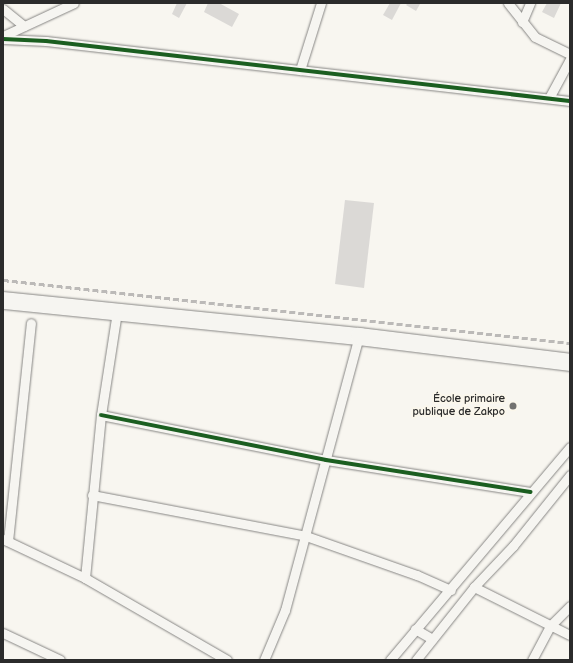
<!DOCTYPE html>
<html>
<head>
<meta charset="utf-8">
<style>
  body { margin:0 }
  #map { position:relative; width:573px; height:663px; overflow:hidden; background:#f8f6f0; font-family:"Balsamiq Sans",sans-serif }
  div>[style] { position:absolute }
  .building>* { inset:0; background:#dbd9d6 }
  .roads { filter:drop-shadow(0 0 1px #878684) drop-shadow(0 0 1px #878684) }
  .street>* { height:9px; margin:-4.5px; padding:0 4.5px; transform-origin:4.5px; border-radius:4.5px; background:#f6f5f1 }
  .highway>* { height:17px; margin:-8.5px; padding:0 8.5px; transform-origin:8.5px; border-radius:8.5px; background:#f6f5f1 }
  .rail>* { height:2.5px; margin-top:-1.25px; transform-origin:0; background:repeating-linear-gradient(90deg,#bcbab8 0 6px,transparent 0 9px) }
  .cycleway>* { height:4px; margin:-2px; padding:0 2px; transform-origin:2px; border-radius:2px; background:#1b5e20 }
  .dots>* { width:11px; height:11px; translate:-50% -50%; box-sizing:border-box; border:2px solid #fbf7ec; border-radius:50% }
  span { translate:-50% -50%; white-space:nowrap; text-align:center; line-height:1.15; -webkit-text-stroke:4px #fbf7ec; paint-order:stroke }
  .poi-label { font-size:11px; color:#2b2b2b }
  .right { translate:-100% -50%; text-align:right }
  .frame { position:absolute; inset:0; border:4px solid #2b2b2b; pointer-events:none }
</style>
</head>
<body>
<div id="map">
  <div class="building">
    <div style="clip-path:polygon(177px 3px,187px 3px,179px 18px,172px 14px)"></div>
    <div style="clip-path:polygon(208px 3px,219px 3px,239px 14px,232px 27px,204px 12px)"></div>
    <div style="clip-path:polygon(390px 3px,401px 3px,392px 20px,383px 15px)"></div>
    <div style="clip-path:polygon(408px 3px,419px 3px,420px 4px,416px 11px,406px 5px)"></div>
    <div style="clip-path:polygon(547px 3px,561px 3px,554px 18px,542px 12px)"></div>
    <div style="clip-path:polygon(345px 200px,374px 203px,364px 288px,335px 284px)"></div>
  </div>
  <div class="roads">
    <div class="street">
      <div style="left:508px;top:3px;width:43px;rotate:51.5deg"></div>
      <div style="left:535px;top:37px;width:39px;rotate:26deg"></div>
      <div style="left:3px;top:9px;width:27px;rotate:39deg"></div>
      <div style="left:522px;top:22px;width:21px;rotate:-67deg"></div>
      <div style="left:3px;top:36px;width:78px;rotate:-24.9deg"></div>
      <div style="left:3px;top:39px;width:43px;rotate:2.7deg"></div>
      <div style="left:46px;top:41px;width:527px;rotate:6.53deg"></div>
      <div style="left:300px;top:70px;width:70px;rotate:-72.6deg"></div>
      <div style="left:549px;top:98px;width:44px;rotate:-61.7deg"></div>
      <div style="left:101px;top:415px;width:229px;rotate:11.3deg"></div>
      <div style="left:326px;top:460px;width:207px;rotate:8.9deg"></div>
      <div style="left:92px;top:495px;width:218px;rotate:10.8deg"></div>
      <div style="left:306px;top:536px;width:118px;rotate:19.4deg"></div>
      <div style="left:417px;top:575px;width:37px;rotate:24deg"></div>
      <div style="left:3px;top:539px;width:91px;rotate:25.4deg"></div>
      <div style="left:85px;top:578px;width:164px;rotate:30deg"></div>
      <div style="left:8px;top:541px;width:219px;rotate:-84deg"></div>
      <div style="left:85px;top:578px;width:164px;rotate:-84.4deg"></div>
      <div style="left:101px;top:415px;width:104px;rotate:-81.2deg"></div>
      <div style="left:474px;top:587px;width:107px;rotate:26.6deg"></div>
      <div style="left:415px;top:629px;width:20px;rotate:30deg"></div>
      <div style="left:3px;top:633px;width:63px;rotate:25.3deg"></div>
      <div style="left:264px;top:660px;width:54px;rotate:-67.2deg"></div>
      <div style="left:285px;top:610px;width:284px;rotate:-74.9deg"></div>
      <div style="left:390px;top:660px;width:279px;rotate:-49.8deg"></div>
      <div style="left:416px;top:660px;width:93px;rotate:-51.5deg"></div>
      <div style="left:474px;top:587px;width:57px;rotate:-46.4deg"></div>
      <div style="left:513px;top:546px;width:91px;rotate:-51.2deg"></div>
      <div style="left:532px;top:660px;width:40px;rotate:-62deg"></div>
      <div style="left:551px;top:625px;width:27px;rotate:-45deg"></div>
    </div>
    <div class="highway">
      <div style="left:3px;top:300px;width:358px;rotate:5.8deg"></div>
      <div style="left:359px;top:336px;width:213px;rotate:7deg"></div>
    </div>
  </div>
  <div class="rail">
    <div style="left:3px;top:280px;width:570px;rotate:6.34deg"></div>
  </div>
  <div class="cycleway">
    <div style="left:3px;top:39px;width:43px;rotate:2.7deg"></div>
    <div style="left:46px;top:41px;width:527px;rotate:6.53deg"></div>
    <div style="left:101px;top:415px;width:229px;rotate:11.3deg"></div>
    <div style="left:326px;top:460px;width:207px;rotate:8.9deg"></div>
  </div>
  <div class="dots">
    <div style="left:513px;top:406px;background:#737270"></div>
  </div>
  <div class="poi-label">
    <span class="right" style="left:505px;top:406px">École primaire<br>publique de Zakpo</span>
  </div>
  <div class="frame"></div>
</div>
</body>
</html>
